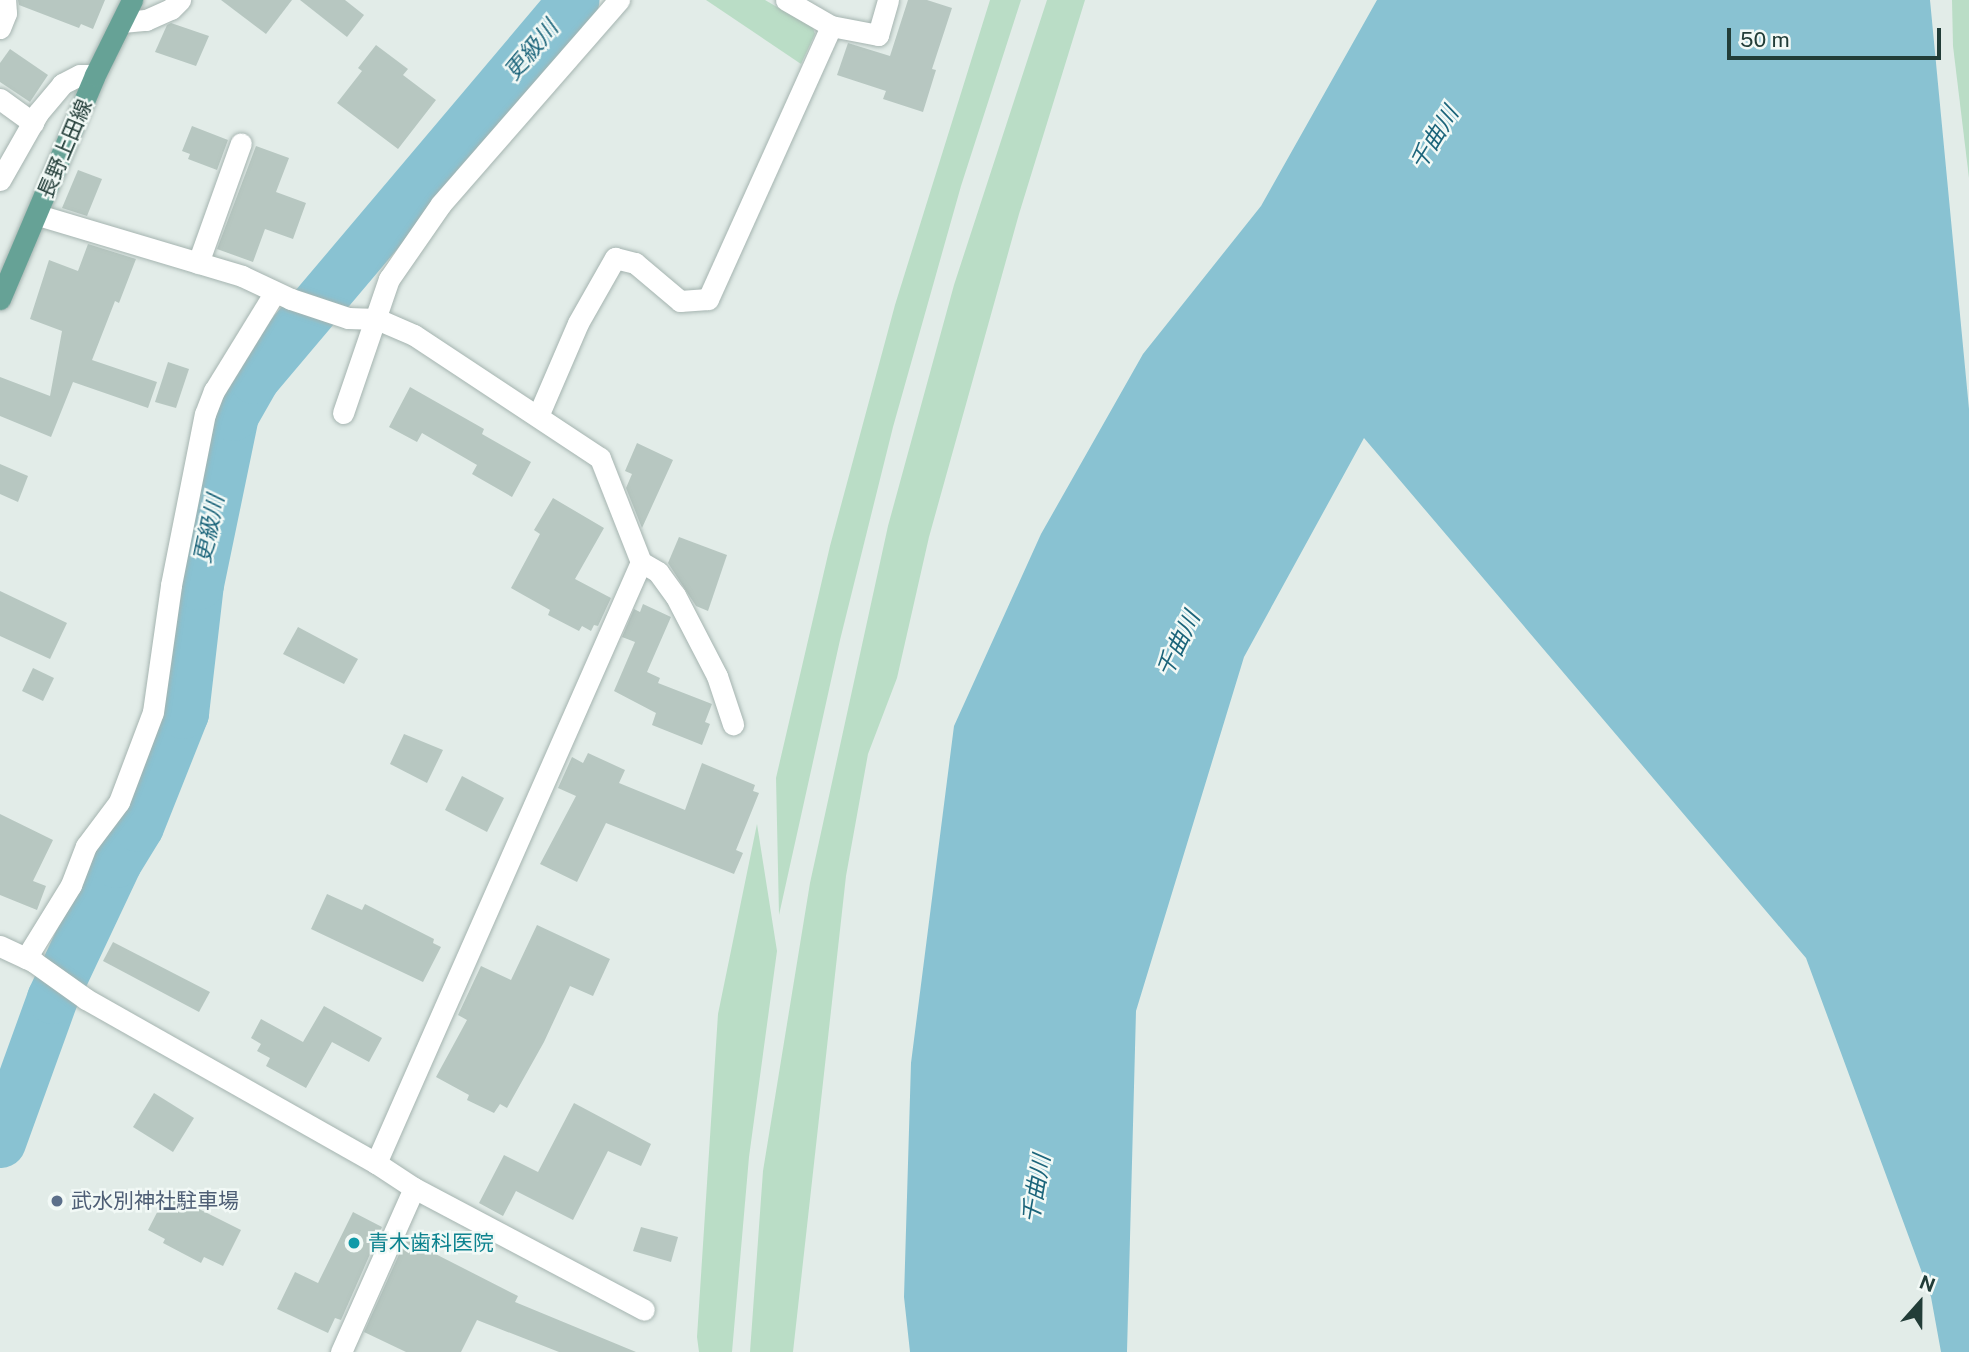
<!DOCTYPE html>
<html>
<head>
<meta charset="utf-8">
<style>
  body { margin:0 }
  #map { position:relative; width:1969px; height:1352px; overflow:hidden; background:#e2ece8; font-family:"Public Sans","Noto Sans JP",sans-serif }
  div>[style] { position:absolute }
  .green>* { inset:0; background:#baddc6 }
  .water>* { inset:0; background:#89c2d2 }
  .river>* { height:51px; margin:-25.5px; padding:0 25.5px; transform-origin:25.5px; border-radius:25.5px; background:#89c2d2 }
  .building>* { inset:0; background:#b7c7c1 }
  .roads { filter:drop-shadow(0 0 2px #a5b4b0) drop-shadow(0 0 2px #a5b4b0) }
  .minor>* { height:21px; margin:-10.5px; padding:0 10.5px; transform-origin:10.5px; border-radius:10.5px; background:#fff }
  .major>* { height:21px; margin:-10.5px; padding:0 10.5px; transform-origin:10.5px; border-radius:10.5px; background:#66a296 }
  .dots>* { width:19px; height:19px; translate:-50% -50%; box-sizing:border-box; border:4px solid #f2f9f6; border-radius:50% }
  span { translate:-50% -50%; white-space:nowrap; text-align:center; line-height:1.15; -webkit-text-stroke:5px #f2f9f6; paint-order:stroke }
  .street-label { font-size:21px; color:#223d38 }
  .service-label { font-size:21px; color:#4e5e75 }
  .left { translate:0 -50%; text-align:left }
  .culture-label { font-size:21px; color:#0d838f }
  .water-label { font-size:23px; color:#1b647a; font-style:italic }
  .north { position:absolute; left:1885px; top:1268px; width:70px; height:70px; -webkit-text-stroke:5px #f2f9f6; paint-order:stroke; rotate:21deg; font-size:19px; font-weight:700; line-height:28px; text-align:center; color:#223d38 }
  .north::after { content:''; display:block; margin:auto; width:24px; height:32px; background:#223d38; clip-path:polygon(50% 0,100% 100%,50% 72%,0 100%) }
  .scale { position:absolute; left:1727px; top:28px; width:214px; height:32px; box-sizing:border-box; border:4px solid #223d38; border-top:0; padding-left:9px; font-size:21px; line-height:24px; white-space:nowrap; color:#223d38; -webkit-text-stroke:5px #f2f9f6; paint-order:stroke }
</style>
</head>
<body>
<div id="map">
  <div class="green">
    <div style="clip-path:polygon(706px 0,765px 0,813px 28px,815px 34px,801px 64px)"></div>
    <div style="clip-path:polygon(990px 0,1021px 0,961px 186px,893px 427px,840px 640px,779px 915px,776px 778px,830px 546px,895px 305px)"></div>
    <div style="clip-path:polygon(1047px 0,1085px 0,1019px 214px,929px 537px,897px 678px,868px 754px,846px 876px,793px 1352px,750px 1352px,763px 1171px,810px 883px,888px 526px,954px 285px)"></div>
    <div style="clip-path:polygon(1952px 0,1969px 0,1969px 178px,1953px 46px)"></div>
    <div style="clip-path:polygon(757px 824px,777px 951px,749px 1157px,732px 1352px,699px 1352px,697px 1337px,718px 1014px)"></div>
  </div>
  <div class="water">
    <div style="clip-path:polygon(1377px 0,1930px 0,1969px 409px,1969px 1352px,1941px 1352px,1931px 1297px,1806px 958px,1364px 438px,1244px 657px,1136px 1011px,1127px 1352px,910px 1352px,904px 1297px,911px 1063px,954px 726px,1041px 534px,1143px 354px,1261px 206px)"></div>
  </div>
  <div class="river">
    <div style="left:0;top:1142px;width:153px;rotate:-70.1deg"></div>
    <div style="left:52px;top:998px;width:150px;rotate:-64.8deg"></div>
    <div style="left:116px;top:862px;width:42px;rotate:-58.6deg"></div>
    <div style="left:138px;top:826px;width:122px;rotate:-68.3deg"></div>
    <div style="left:183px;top:713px;width:130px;rotate:-83.4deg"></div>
    <div style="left:198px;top:584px;width:173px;rotate:-78.3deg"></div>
    <div style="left:233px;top:415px;width:43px;rotate:-60.4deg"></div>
    <div style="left:254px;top:378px;width:495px;rotate:-49.8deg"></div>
  </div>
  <div class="building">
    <div style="clip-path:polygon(18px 0,105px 0,93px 29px,81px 24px,79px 28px,19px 5px)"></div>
    <div style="clip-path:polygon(221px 0,292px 0,266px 34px)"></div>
    <div style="clip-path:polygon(300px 0,345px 0,364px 15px,347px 37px)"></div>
    <div style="clip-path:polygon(908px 0,927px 0,952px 8px,932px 69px,936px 70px,923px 112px,883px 99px,886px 91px,837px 75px,848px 43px,890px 56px)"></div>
    <div style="clip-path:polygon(171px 23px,209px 36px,196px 66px,155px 52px,167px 25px)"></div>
    <div style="clip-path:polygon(376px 45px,408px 69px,403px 75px,436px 100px,398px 149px,337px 103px,362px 71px,358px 68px)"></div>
    <div style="clip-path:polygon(10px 49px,48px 75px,30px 102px,0 82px,0 63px)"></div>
    <div style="clip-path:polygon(192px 126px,228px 140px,217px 170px,188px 159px,190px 154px,182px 151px)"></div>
    <div style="clip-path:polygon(256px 146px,289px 158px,276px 192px,306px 203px,293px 239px,265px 229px,253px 262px,217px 249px)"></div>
    <div style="clip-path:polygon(78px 170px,102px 179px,87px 216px,62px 208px)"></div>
    <div style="clip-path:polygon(88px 244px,136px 259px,119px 303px,115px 301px,92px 360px,157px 382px,148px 408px,73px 382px,51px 437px,0 416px,0 377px,50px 396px,62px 331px,30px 319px,49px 260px,78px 271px)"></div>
    <div style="clip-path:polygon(168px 362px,189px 369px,176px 408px,155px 402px)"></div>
    <div style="clip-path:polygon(410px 387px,484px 429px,482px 434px,531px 462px,512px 497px,472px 474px,477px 465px,422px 433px,417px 442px,389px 427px)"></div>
    <div style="clip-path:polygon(637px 443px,673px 460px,642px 528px,626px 488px,632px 474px,625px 471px)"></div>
    <div style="clip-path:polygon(0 464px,28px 476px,18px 502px,0 494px)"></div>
    <div style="clip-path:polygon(553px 498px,604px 528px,575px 579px,611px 598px,598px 626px,594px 625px,591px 631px,582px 626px,579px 631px,548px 615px,550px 610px,511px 588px,540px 534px,534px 530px)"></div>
    <div style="clip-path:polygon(679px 537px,727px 555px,708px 611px,696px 606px,668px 563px)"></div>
    <div style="clip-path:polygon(0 591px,67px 623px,50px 659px,0 636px)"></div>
    <div style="clip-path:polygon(643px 604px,671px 617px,647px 672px,660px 678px,658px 683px,712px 704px,705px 722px,710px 724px,702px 745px,652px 725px,656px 713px,614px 691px,635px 642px,622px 637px,634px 609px,640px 612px)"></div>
    <div style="clip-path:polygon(298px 627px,358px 659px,344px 684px,283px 654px)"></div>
    <div style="clip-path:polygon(33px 668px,54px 678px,43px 701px,22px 691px)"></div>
    <div style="clip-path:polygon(404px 734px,443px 750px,427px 783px,390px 764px)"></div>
    <div style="clip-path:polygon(588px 753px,625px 770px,619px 783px,685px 810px,702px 763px,755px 785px,753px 791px,759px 793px,736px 850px,743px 853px,734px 874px,606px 823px,577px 882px,540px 864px,576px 796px,558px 788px,572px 757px,583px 763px)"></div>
    <div style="clip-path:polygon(462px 776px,504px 798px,487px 832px,445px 810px)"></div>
    <div style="clip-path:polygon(0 814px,53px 840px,33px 881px,46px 886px,37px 910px,0 895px)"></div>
    <div style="clip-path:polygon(327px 894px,362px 910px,365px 904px,434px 939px,433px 943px,441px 947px,423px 982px,311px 929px)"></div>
    <div style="clip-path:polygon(537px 925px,610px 959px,593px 996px,570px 986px,544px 1042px,507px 1108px,500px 1104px,494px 1113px,467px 1100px,469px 1095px,436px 1077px,467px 1020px,458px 1015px,481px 966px,511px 980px)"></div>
    <div style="clip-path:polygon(113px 942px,210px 992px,199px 1012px,103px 961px)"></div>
    <div style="clip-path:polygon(324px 1006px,382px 1038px,369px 1062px,332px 1042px,306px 1088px,266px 1066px,270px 1058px,257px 1051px,261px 1044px,251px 1038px,261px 1019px,303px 1042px)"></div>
    <div style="clip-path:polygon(154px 1093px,194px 1118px,173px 1152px,133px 1127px)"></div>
    <div style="clip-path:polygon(574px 1103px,651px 1144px,641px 1166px,608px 1151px,573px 1220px,516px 1191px,503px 1216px,479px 1203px,504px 1155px,538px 1172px)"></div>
    <div style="clip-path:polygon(167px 1193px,241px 1230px,223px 1266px,204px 1257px,201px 1263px,163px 1243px,165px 1239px,148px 1230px)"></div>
    <div style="clip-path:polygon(353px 1212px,382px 1227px,341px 1320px,335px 1318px,328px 1333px,277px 1309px,295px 1272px,318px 1283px)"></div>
    <div style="clip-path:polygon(641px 1227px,678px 1237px,671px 1262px,633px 1251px)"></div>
    <div style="clip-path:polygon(406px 1239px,518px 1296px,515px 1302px,636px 1352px,559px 1352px,477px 1320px,461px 1352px,406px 1352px,364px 1332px)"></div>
  </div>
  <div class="roads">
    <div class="minor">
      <div style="left:786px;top:0;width:52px;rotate:30deg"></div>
      <div style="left:831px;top:26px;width:48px;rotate:10.8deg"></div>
      <div style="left:878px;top:35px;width:36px;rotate:-74deg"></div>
      <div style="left:122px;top:22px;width:24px;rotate:-5deg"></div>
      <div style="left:146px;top:20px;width:27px;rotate:-24deg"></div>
      <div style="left:171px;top:9px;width:13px;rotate:-45deg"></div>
      <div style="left:0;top:28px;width:16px;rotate:-68deg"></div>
      <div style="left:6px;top:13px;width:13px;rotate:-94deg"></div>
      <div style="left:0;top:99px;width:41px;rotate:36deg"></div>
      <div style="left:0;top:180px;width:77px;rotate:-60.4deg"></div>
      <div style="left:38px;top:113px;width:38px;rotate:-50deg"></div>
      <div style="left:62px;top:84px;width:20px;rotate:-27deg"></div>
      <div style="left:80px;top:75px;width:15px"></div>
      <div style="left:38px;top:215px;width:213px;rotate:16.6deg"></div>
      <div style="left:242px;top:276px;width:54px;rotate:25.1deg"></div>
      <div style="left:291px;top:299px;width:60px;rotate:18.4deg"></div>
      <div style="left:348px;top:318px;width:29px;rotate:2deg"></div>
      <div style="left:377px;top:319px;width:40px;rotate:23.4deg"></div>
      <div style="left:414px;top:335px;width:223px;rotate:33.5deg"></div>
      <div style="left:600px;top:458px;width:112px;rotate:68.5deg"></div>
      <div style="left:641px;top:562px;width:657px;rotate:113.79deg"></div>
      <div style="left:198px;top:263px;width:127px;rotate:-70.3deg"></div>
      <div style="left:343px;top:413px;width:142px;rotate:-71.1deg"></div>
      <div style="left:389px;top:279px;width:91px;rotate:-55.3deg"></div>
      <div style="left:441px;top:204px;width:271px;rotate:-48.9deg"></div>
      <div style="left:538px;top:416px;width:101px;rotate:-66.7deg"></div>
      <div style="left:578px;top:323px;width:75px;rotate:-60.4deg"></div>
      <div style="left:615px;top:258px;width:21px;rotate:14deg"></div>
      <div style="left:635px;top:263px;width:59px;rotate:40.2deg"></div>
      <div style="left:680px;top:301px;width:28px;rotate:-4deg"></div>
      <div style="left:708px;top:299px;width:299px;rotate:-65.7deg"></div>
      <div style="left:641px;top:562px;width:20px;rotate:30deg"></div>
      <div style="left:658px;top:572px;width:29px;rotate:54deg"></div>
      <div style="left:675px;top:595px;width:91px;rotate:62.6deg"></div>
      <div style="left:717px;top:676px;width:51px;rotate:71.6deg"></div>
      <div style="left:0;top:946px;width:38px;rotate:25deg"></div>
      <div style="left:34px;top:962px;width:64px;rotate:35.4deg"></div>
      <div style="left:86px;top:999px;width:333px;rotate:29.5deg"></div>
      <div style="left:376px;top:1163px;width:45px;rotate:33.3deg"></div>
      <div style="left:414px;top:1188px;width:180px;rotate:114deg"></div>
      <div style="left:26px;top:958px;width:86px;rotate:-58.3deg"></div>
      <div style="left:71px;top:885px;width:42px;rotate:-69deg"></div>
      <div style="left:86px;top:846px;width:55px;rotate:-53.1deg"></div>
      <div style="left:119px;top:802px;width:96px;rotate:-69.3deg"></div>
      <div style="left:153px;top:712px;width:128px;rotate:-81.9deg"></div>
      <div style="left:171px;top:585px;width:174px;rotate:-78.8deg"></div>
      <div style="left:205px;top:414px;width:25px;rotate:-69deg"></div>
      <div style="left:214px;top:391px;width:116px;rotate:-58.4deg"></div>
      <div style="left:414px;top:1188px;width:260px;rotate:27.9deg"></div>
    </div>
    <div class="major">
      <div style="left:0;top:299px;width:243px;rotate:-67deg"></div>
      <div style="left:95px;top:75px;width:84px;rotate:-63.7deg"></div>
    </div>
  </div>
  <div class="dots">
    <div style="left:57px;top:1201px;background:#5c6f8a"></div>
    <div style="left:354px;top:1243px;background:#0f9aa8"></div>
  </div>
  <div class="street-label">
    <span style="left:65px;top:149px;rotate:-67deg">長野上田線</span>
  </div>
  <div class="service-label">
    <span class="left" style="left:71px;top:1201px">武水別神社駐車場</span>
  </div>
  <div class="culture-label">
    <span class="left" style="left:368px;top:1243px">青木歯科医院</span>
  </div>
  <div class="water-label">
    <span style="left:531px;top:50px;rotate:-50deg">更級川</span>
    <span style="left:1434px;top:138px;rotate:-58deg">千曲川</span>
    <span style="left:209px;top:529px;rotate:-78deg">更級川</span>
    <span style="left:1178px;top:644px;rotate:-64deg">千曲川</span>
    <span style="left:1036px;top:1189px;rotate:-80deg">千曲川</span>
  </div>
  <div class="north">N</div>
  <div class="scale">50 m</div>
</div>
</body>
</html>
